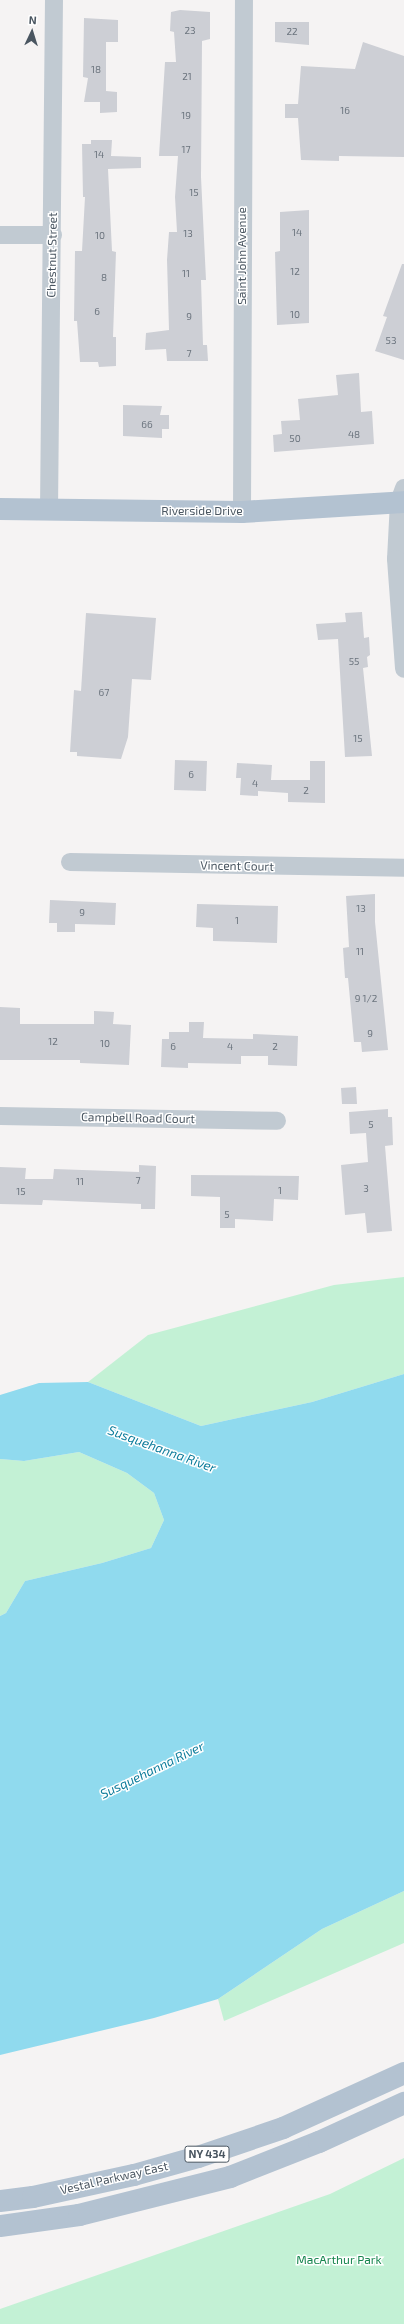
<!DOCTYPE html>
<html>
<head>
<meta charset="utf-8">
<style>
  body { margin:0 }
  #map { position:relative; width:404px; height:2324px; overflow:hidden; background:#f5f3f3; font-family:"Exo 2",sans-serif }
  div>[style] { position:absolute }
  .green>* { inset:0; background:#c3f1d5 }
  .water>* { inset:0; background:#90daee }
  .building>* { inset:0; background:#cdcfd5 }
  .minor>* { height:18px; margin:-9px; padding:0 9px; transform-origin:9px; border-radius:9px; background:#c1cad2 }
  .major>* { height:22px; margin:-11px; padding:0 11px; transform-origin:11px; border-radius:11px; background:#b3c2d1 }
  span { translate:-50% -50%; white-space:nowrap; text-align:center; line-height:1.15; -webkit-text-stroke:3px #fff; paint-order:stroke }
  .number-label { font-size:10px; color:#6b747e }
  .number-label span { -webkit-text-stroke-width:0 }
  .shield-label span { padding:1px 3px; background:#fff; border:1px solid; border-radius:3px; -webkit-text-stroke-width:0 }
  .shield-label { font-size:11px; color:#4a5661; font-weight:700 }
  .street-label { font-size:12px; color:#4a5661 }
  .park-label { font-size:12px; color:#17864f }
  .water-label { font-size:13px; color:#0c7c9b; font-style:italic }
  .north { position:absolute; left:12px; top:12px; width:40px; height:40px; -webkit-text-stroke:3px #fff; paint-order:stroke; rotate:4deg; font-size:11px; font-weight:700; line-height:16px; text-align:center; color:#4a5661 }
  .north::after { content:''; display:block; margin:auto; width:14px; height:18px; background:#4a5661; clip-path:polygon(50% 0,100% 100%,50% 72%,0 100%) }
</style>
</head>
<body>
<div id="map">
  <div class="green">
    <div style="clip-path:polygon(404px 1277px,404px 1374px,312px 1402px,201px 1426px,88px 1382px,148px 1335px,334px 1285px)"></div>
    <div style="clip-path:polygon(79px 1452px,127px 1473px,154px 1493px,164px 1520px,151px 1548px,102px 1563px,25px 1581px,6px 1613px,0 1616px,0 1459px,24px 1461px)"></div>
    <div style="clip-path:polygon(404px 1891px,404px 1943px,224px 2021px,218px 1999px,322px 1929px)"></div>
    <div style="clip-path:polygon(404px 2158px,404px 2324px,0 2324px,0 2309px,330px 2194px)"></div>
  </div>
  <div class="water">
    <div style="clip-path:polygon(404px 1374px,404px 1891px,322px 1929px,218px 1999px,154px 2018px,0 2055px,0 1616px,6px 1613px,25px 1581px,102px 1563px,151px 1548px,164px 1520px,154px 1493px,127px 1473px,79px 1452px,24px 1461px,0 1459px,0 1395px,39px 1383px,88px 1382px,201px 1426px,312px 1402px)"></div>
  </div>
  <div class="building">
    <div style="clip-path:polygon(180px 10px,210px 12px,210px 39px,202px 41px,201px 177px,206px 280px,201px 280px,203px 345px,207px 345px,208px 361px,167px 361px,166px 349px,145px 350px,146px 333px,169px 330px,167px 260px,169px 232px,177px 232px,175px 197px,178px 156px,159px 156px,165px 62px,176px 62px,174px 32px,170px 31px,171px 12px)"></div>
    <div style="clip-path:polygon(84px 18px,118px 20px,118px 42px,106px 42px,106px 91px,117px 92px,117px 112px,100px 113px,100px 102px,84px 102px,88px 78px,83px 77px)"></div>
    <div style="clip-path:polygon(275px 22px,309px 22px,309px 45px,275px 42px)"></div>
    <div style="clip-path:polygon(363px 42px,404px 56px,404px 157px,339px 156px,339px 161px,301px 160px,298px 118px,285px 118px,285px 104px,298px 104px,301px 66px,355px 69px)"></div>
    <div style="clip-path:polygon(91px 140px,112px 140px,111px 156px,141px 157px,141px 168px,108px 169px,112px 251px,116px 252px,113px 337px,116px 337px,116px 366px,99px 367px,98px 362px,80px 362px,77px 321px,74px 321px,75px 251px,82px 251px,85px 197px,83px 197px,82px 144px,91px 144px)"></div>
    <div style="clip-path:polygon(309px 210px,309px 323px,277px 325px,275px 252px,280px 251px,280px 212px)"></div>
    <div style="clip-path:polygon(402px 264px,404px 264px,404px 360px,375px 351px,387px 317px,383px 316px)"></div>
    <div style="clip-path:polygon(359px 373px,361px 412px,372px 411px,374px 444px,274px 452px,273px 435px,282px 434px,281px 421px,300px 420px,298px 399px,338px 395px,336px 375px)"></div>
    <div style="clip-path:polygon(123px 405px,162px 406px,160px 415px,169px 415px,169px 429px,162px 429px,162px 438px,123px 436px)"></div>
    <div style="clip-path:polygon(362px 612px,364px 638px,369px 637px,370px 655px,367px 657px,368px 667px,363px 668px,372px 756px,345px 757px,338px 639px,318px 640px,316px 624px,346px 622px,345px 613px)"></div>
    <div style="clip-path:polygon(86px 613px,156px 618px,151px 680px,132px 679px,128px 737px,121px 759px,77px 756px,77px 752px,70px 752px,74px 690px,81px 691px)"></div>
    <div style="clip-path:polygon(175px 760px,207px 761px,206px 791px,174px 790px)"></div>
    <div style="clip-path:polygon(310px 761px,325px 761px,325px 803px,288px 802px,288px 793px,258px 791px,258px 796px,240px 795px,241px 778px,236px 778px,237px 763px,272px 765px,271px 780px,310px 780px)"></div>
    <div style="clip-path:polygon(375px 894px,375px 922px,388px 1050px,362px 1052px,361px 1042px,354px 1042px,348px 978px,345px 978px,343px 948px,349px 947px,346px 896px)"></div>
    <div style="clip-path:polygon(50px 900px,116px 903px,115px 925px,75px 924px,75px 932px,57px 932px,57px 923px,49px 923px)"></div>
    <div style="clip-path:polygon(197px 904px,278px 906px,277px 943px,213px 941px,213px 928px,196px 927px)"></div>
    <div style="clip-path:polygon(0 1007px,20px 1008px,20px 1024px,94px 1024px,94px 1011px,114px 1012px,113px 1024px,131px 1025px,129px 1065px,80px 1063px,80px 1060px,0 1060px)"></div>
    <div style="clip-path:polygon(189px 1022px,204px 1022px,203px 1038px,253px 1039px,253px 1034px,298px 1036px,297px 1066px,268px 1065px,268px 1056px,241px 1056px,241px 1064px,188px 1063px,188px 1068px,161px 1067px,162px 1039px,169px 1039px,169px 1032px,189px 1032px)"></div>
    <div style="clip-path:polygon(356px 1087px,357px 1104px,342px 1104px,341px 1088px)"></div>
    <div style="clip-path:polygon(388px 1109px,388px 1117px,392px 1117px,393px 1145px,385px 1146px,392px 1231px,367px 1233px,365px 1213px,345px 1215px,341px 1165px,368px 1162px,366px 1133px,350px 1134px,349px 1112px)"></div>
    <div style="clip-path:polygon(139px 1165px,156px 1166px,155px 1209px,141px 1209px,141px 1204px,43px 1200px,42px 1205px,0 1204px,0 1167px,26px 1168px,25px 1179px,53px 1179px,54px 1169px,139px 1172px)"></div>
    <div style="clip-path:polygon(191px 1175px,299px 1176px,298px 1200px,274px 1199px,273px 1221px,235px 1219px,235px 1228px,220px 1228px,220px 1197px,191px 1196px)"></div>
  </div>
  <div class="minor">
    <div style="left:0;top:235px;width:53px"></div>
    <div style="left:404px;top:488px;width:15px;rotate:110deg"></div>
    <div style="left:399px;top:502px;width:57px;rotate:93deg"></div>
    <div style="left:396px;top:559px;width:110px;rotate:85.8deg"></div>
    <div style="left:49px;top:510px;width:510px;rotate:-89.44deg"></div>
    <div style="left:242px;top:512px;width:512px;rotate:-89.78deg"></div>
    <div style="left:70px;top:862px;width:334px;rotate:1deg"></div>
    <div style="left:0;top:1116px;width:277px;rotate:1deg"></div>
  </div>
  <div class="major">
    <div style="left:0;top:509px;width:242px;rotate:0.7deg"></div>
    <div style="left:242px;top:512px;width:162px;rotate:-3.5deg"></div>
    <div style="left:0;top:2201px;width:33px;rotate:-7deg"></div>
    <div style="left:33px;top:2197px;width:103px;rotate:-12.3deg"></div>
    <div style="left:134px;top:2175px;width:66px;rotate:-15.7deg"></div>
    <div style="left:198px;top:2157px;width:90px;rotate:-18.8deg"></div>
    <div style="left:283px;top:2128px;width:133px;rotate:-24.4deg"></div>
    <div style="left:0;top:2226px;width:80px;rotate:-7.9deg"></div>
    <div style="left:79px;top:2215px;width:156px;rotate:-14.1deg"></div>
    <div style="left:230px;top:2177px;width:96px;rotate:-21.5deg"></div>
    <div style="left:319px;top:2142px;width:94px;rotate:-24.6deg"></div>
  </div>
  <div class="number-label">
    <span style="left:190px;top:31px">23</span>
    <span style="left:292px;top:32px">22</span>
    <span style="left:96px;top:70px">18</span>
    <span style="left:187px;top:77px">21</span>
    <span style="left:345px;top:111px">16</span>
    <span style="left:186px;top:116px">19</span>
    <span style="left:186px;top:150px">17</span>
    <span style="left:99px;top:155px">14</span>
    <span style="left:194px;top:193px">15</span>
    <span style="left:297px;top:233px">14</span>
    <span style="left:188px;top:234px">13</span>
    <span style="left:100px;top:236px">10</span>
    <span style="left:295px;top:272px">12</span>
    <span style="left:186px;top:274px">11</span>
    <span style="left:104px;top:278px">8</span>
    <span style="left:97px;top:312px">6</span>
    <span style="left:295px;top:315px">10</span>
    <span style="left:189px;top:317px">9</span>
    <span style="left:391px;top:341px">53</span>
    <span style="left:189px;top:354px">7</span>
    <span style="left:147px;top:425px">66</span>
    <span style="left:354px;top:435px">48</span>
    <span style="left:295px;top:439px">50</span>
    <span style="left:354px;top:662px">55</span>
    <span style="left:104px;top:693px">67</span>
    <span style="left:358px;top:739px">15</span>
    <span style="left:191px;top:775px">6</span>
    <span style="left:255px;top:784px">4</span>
    <span style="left:306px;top:791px">2</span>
    <span style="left:361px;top:909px">13</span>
    <span style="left:82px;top:913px">9</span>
    <span style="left:237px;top:921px">1</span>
    <span style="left:360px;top:952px">11</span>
    <span style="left:366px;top:999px">9 1/2</span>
    <span style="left:370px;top:1034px">9</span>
    <span style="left:53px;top:1042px">12</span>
    <span style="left:105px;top:1044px">10</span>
    <span style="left:173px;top:1047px">6</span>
    <span style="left:230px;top:1047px">4</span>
    <span style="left:275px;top:1047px">2</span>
    <span style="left:371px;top:1125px">5</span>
    <span style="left:138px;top:1181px">7</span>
    <span style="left:80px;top:1182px">11</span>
    <span style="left:366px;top:1189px">3</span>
    <span style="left:280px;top:1191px">1</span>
    <span style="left:21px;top:1192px">15</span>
    <span style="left:227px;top:1215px">5</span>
  </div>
  <div class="shield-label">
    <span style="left:207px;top:2154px">NY 434</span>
  </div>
  <div class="street-label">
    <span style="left:52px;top:255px;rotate:-89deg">Chestnut Street</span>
    <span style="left:242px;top:256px;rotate:-90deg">Saint John Avenue</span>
    <span style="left:202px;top:511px">Riverside Drive</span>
    <span style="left:237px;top:866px;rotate:1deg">Vincent Court</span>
    <span style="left:138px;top:1118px;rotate:1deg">Campbell Road Court</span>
    <span style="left:114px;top:2178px;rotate:-13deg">Vestal Parkway East</span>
  </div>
  <div class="park-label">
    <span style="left:339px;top:2260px">MacArthur Park</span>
  </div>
  <div class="water-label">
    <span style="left:162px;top:1449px;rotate:20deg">Susquehanna River</span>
    <span style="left:152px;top:1770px;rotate:-26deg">Susquehanna River</span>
  </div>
  <div class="north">N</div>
</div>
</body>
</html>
